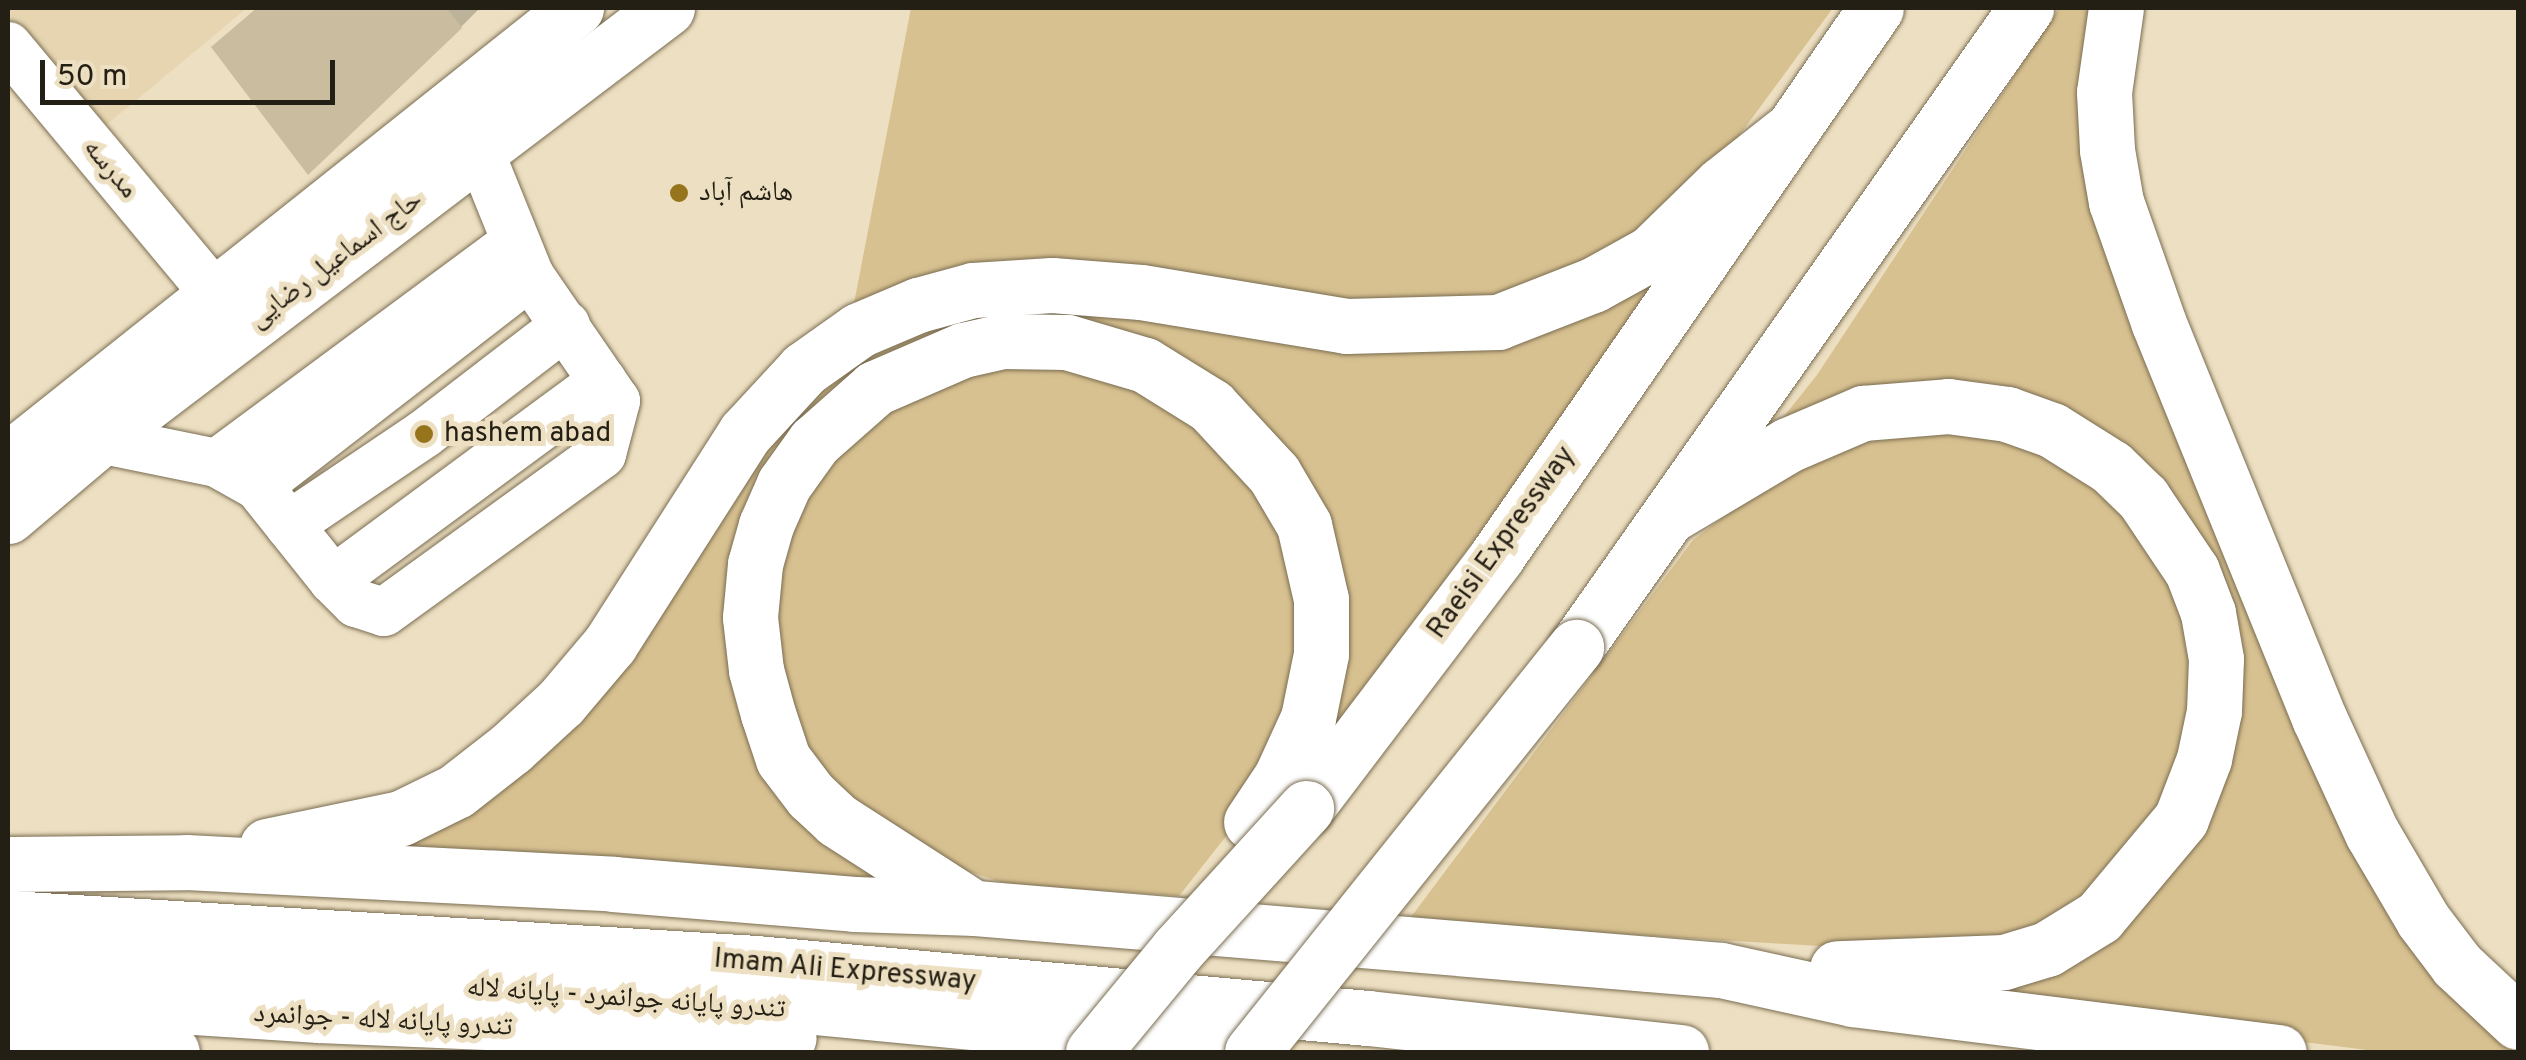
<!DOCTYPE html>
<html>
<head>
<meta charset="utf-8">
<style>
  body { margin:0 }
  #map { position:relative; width:2526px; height:1060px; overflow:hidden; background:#eddfc1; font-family:Overpass,"Noto Naskh Arabic",sans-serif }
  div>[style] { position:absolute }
  .built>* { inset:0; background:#e6d5b0 }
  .green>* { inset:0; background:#d8c190 }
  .shadow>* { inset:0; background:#0003 }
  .building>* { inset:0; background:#c9bc9f }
  .roads { filter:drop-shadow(0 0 2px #7a6d52) drop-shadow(0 0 2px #7a6d52) }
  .minor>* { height:48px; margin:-24px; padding:0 24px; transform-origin:24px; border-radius:24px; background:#fff }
  .major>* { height:55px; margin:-27.5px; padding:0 27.5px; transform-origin:27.5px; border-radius:27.5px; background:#fff }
  .highway>* { height:55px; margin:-27.5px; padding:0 27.5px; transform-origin:27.5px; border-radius:27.5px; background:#fff }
  .bridges { filter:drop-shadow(0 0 2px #7a6d52) drop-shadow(0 0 2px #7a6d52) }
  .highway-bridge>* { height:55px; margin:-27.5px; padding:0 27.5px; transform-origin:27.5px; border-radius:27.5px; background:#fff }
  .dots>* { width:28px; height:28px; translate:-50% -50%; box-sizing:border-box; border:5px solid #eddfc1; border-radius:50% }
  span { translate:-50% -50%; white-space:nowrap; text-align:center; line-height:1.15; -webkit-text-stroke:10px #eddfc1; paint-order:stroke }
  .street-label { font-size:28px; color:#241f14 }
  .poi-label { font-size:28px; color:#241f14 }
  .left { translate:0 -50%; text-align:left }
  .frame { position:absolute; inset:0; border:10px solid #241f14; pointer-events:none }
  .scale { position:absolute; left:40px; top:60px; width:295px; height:45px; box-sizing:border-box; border:5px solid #241f14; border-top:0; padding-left:12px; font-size:30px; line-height:35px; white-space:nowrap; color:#241f14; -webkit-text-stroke:8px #eddfc1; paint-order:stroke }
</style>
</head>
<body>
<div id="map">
  <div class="built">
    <div style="clip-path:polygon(8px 8px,247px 8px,99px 131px,8px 22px)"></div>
  </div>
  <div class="green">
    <div style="clip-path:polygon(911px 8px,1833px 8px,1705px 182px,1661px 224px,1545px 289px,1430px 309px,1142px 272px,851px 319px)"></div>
    <div style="clip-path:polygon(2059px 8px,2099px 8px,2094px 27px,2259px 616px,2518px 1043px,2518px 1052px,2383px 1052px,1828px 982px,2062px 967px,2237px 687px,2055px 412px,1757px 450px,1817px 375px)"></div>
    <div style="clip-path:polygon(1710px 217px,1264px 828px,1319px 514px,1066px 329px,795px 437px,739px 679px,916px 888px,440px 857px,377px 842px,455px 813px,806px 391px,932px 320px,1070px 308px,1422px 347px)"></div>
    <div style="clip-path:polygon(1083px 366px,1195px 418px,1282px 527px,1307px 654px,1234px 826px,1179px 896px,1007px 884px,928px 858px,814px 768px,767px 629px,793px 513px,820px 466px,897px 402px,977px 368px)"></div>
    <div style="clip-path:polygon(1885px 429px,2015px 439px,2106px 491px,2186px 607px,2195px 736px,2123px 875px,2028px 937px,1900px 951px,1408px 921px,1693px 540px,1805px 455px)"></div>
  </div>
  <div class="shadow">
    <div style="clip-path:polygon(257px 8px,480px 8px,461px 27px,214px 47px)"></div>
  </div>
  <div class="building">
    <div style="clip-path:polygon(257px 8px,447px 8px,462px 28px,308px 175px,211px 47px)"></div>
  </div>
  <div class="roads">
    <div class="minor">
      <div style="left:8px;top:46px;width:320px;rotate:50.2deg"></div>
      <div style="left:99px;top:439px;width:120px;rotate:11.5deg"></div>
      <div style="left:217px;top:463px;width:47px;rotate:29.3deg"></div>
      <div style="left:258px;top:486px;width:120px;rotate:51.4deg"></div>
      <div style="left:333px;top:580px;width:33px;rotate:45deg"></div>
      <div style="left:356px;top:603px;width:29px;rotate:18deg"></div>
      <div style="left:384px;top:612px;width:269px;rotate:-35.9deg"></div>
      <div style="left:602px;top:454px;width:55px;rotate:-75.2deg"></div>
      <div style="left:616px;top:401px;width:152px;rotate:-124.5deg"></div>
      <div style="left:530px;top:276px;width:134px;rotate:-112deg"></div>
      <div style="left:217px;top:463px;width:370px;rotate:-36.5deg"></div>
      <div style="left:258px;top:486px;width:344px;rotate:-37.7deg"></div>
      <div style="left:289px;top:525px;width:163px;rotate:-34deg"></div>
      <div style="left:424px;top:434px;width:179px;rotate:-37.5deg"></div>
      <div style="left:333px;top:580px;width:335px;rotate:-36.4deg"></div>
      <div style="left:8px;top:966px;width:653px;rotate:2.63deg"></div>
      <div style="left:660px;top:996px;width:586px;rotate:5.49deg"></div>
      <div style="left:8px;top:999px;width:312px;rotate:3.7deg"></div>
      <div style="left:319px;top:1019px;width:474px;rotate:2.4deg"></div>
    </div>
    <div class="major">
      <div style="left:8px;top:460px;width:726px;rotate:-38.51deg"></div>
      <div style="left:8px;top:516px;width:119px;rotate:-40.2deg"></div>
      <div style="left:99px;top:439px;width:713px;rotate:-37.19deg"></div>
    </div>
    <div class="highway">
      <div style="left:2116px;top:8px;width:85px;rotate:98.1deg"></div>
      <div style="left:2104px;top:92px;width:58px;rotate:87deg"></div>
      <div style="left:2107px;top:150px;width:53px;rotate:80.2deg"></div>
      <div style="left:2116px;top:202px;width:129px;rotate:70.6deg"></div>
      <div style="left:2159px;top:324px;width:425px;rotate:67.9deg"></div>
      <div style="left:2319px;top:718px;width:127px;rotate:65.3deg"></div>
      <div style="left:2372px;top:833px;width:101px;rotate:59.6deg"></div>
      <div style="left:2423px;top:920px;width:56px;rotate:52.9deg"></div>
      <div style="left:2457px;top:965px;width:83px;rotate:43.1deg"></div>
      <div style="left:1674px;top:513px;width:133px;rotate:-30.8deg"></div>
      <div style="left:1788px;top:445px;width:82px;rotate:-23.1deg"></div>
      <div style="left:1863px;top:413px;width:85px;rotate:-4.7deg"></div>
      <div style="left:1948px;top:406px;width:60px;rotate:7.7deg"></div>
      <div style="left:2007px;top:414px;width:48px;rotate:19.6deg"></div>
      <div style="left:2052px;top:430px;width:70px;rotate:32.1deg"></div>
      <div style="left:2111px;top:467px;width:45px;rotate:44.1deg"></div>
      <div style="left:2143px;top:498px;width:88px;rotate:56.1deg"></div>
      <div style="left:2192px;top:571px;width:45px;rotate:69.1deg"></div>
      <div style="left:2208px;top:613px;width:47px;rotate:80.1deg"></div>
      <div style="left:2216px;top:659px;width:52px;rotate:92.2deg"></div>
      <div style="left:2214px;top:711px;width:49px;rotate:101.8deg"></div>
      <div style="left:2204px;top:759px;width:64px;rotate:111deg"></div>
      <div style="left:2181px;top:819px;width:128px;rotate:129.9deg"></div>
      <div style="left:2099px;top:917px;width:61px;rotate:148.4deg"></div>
      <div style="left:2047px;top:949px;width:45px;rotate:163.2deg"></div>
      <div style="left:2004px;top:962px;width:167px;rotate:177.9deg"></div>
      <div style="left:1576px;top:647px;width:782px;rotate:-54.85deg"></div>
      <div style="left:1306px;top:808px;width:316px;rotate:-52.8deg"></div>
      <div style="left:1497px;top:556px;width:666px;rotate:-55.33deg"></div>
      <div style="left:267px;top:846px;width:137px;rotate:-11.8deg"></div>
      <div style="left:401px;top:818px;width:61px;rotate:-26.1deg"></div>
      <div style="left:456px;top:791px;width:70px;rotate:-38deg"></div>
      <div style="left:511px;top:748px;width:68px;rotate:-42.6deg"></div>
      <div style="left:561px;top:702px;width:76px;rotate:-49.8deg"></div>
      <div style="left:610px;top:644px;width:250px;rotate:-57.4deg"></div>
      <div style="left:745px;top:433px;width:87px;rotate:-47.3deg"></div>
      <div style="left:804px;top:369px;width:67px;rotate:-35.3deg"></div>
      <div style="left:859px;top:330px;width:64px;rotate:-23deg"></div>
      <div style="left:918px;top:305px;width:57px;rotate:-15.3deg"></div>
      <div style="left:973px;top:290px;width:79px;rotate:-3.6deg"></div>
      <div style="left:1052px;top:285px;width:89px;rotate:4.5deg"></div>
      <div style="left:1141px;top:292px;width:208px;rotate:9.4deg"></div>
      <div style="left:1346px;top:326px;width:152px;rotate:-1.5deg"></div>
      <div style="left:1498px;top:322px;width:102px;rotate:-21.3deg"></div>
      <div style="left:1593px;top:285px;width:66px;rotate:-28.9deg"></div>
      <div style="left:1651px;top:253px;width:99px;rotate:-44.2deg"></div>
      <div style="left:1722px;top:184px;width:84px;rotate:-38.2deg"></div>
      <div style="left:8px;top:864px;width:178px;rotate:-0.6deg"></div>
      <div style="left:186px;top:862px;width:428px;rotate:2.9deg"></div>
      <div style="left:613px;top:884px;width:242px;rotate:4.7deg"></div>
      <div style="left:854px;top:904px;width:121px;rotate:1.9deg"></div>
      <div style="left:975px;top:908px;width:676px;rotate:4.75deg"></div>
      <div style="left:1649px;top:964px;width:72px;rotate:4.8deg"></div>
      <div style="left:1721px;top:970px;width:135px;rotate:12.4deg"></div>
      <div style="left:1853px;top:999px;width:429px;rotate:7.1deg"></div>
      <div style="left:972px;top:907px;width:161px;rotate:-147.2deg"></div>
      <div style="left:837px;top:820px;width:35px;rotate:-137deg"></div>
      <div style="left:811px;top:796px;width:46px;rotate:-127.1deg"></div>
      <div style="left:783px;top:759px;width:47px;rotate:-108.4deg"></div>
      <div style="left:768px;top:714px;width:46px;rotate:-105.3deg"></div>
      <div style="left:756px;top:670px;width:53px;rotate:-96.5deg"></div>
      <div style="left:750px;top:617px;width:53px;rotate:-84.6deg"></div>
      <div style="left:755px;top:564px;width:41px;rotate:-74.2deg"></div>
      <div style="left:766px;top:525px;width:45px;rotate:-66.3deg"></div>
      <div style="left:784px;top:484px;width:52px;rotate:-54.5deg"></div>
      <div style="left:814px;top:442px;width:81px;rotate:-41.5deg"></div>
      <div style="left:875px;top:388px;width:96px;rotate:-23.4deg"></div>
      <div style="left:963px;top:350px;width:41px;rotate:-12.7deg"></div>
      <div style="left:1003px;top:341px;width:64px;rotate:0.9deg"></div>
      <div style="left:1067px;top:342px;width:81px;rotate:16.4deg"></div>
      <div style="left:1145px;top:365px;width:78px;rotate:31.8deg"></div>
      <div style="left:1211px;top:406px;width:93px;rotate:47.2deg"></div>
      <div style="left:1274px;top:474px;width:59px;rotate:59.5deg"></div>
      <div style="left:1304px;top:525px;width:76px;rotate:77.1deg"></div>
      <div style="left:1321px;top:599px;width:55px;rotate:90deg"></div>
      <div style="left:1321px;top:654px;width:65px;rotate:101.5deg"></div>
      <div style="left:1308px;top:718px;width:65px;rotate:114.6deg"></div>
      <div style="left:1281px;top:777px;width:54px;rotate:123.7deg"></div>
      <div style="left:8px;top:918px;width:749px;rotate:3.44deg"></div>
      <div style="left:756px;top:963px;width:614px;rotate:5.14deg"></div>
      <div style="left:1368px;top:1018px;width:315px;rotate:6.2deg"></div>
      <div style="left:8px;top:1045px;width:164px;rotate:2.4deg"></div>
    </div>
  </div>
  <div class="bridges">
    <div class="highway-bridge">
      <div style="left:1093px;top:1052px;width:132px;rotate:-50.5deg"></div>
      <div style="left:1177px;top:950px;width:192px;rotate:-47.7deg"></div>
      <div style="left:1252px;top:1052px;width:519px;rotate:-51.34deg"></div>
    </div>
  </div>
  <div class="dots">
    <div style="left:679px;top:193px;background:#95741c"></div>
    <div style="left:424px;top:434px;background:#95741c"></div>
  </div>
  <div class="street-label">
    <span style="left:110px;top:169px;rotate:50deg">مدرسه</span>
    <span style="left:336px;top:260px;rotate:-37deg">حاج اسماعیل رضایی</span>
    <span style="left:1502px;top:543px;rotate:-54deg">Raeisi Expressway</span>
    <span style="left:845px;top:971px;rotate:5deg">Imam Ali Expressway</span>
    <span style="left:626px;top:999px;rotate:4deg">تندرو پایانه جوانمرد - پایانه لاله</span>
    <span style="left:383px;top:1021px;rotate:3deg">تندرو پایانه لاله - جوانمرد</span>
  </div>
  <div class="poi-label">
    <span class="left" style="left:699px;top:193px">هاشم آباد</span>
    <span class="left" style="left:444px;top:434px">hashem abad</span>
  </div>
  <div class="frame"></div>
  <div class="scale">50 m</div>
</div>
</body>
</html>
